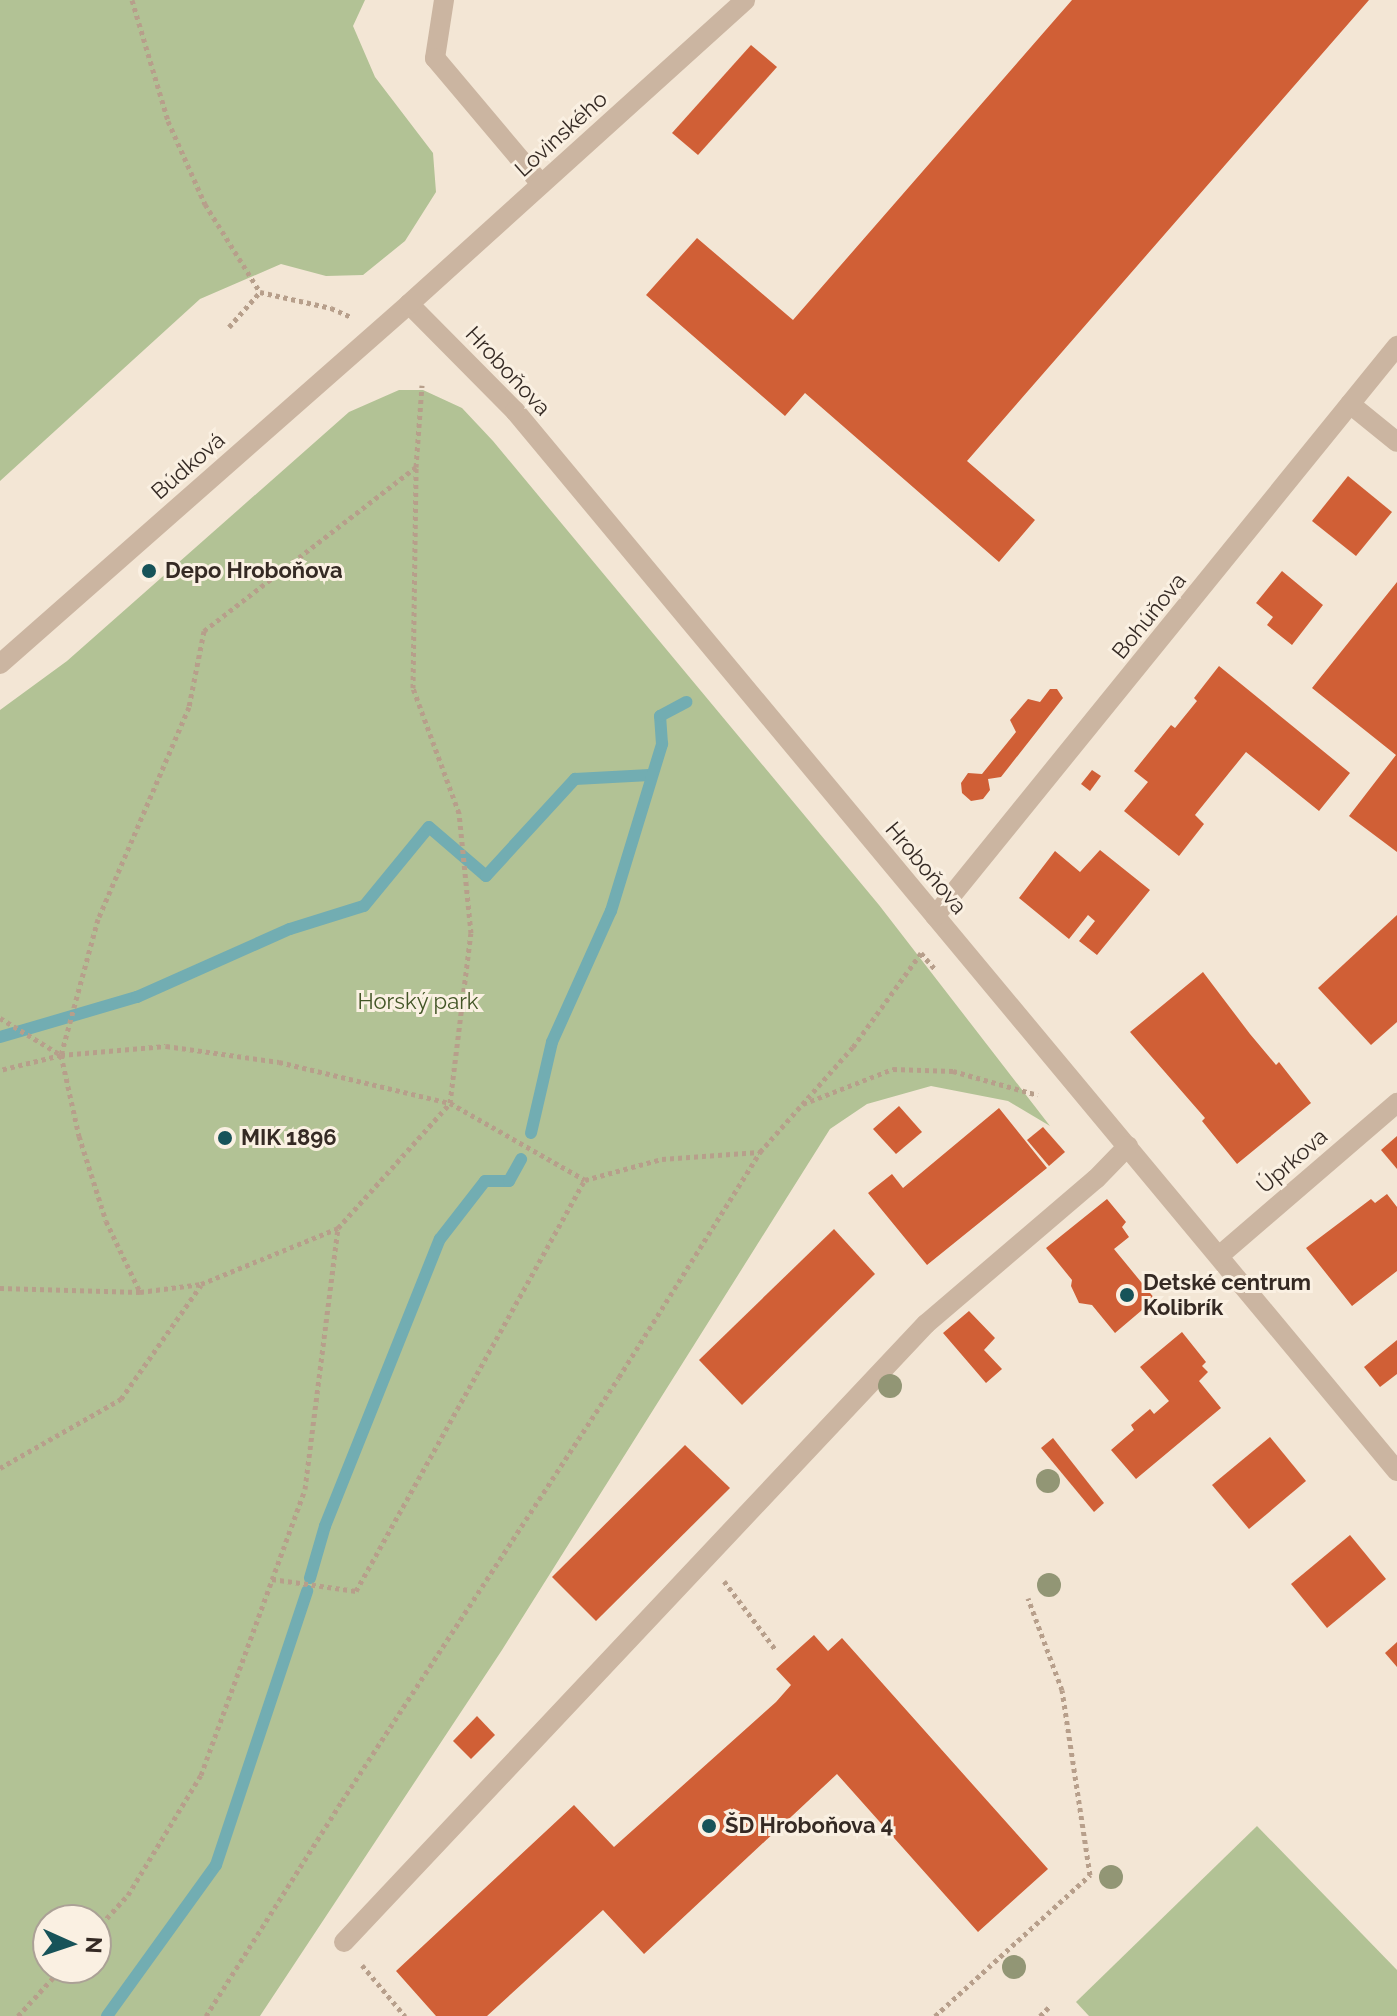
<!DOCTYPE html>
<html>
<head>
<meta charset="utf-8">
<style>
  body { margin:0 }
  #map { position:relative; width:1397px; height:2016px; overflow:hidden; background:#f3e6d5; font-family:Raleway,sans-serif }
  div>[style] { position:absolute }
  .green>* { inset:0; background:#b2c295 }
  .stream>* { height:12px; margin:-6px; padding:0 6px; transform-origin:6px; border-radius:6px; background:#72adb2 }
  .building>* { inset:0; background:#d05f36 }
  .path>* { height:5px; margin-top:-2.5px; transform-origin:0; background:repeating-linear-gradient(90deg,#b79f8b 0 4px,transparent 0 8px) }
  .minor>* { height:20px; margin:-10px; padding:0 10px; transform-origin:10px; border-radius:10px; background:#cbb5a1 }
  .trees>* { width:24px; height:24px; margin:-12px; border-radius:50%; background:#929675 }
  .dots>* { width:22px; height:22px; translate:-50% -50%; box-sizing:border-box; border:4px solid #faf0e2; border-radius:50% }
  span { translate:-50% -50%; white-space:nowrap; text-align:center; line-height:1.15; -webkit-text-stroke:6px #faf0e2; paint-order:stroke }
  .street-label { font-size:22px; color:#352a24 }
  .poi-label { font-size:22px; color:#352a24; font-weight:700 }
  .left { translate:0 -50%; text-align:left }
  .park-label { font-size:22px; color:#425526 }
  .north { position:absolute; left:32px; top:1904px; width:80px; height:80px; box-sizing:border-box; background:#faf0e2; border:2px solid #aba196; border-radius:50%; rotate:93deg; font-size:22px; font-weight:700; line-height:32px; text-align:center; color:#352a24 }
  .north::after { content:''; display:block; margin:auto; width:28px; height:36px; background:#175359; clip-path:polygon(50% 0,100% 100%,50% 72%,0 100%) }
</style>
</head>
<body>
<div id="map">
  <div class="green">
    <div style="clip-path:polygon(0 0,365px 0,353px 26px,375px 77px,433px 153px,436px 192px,405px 241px,363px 275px,326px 276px,281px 264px,200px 299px,0 481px)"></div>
    <div style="clip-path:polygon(evenodd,399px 390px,423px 390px,462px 408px,493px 441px,879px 905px,1050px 1126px,1008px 1101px,931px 1086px,867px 1104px,830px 1129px,502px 1650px,260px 2016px,0 2016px,0 710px,67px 661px,349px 412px,399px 390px,48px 1920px,96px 1920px,96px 1968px,48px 1968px,48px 1920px)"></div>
    <div style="clip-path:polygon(1257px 1826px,1397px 1970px,1397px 2016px,1089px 2016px,1076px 2002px)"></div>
  </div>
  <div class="stream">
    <div style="left:0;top:1037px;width:143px;rotate:-16.3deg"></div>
    <div style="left:137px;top:997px;width:167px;rotate:-24deg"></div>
    <div style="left:290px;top:929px;width:77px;rotate:-17.3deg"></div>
    <div style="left:364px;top:906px;width:102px;rotate:-50.6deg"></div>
    <div style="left:429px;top:827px;width:75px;rotate:40.7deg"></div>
    <div style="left:486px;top:876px;width:132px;rotate:-47.5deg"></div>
    <div style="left:575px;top:779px;width:75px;rotate:-3.1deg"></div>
    <div style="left:531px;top:1133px;width:93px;rotate:-77deg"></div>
    <div style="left:552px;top:1042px;width:144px;rotate:-65.8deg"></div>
    <div style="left:611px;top:911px;width:175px;rotate:-73deg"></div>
    <div style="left:662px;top:744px;width:28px;rotate:-94deg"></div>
    <div style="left:660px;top:716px;width:30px;rotate:-28deg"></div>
    <div style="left:310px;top:1578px;width:54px;rotate:-73.9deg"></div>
    <div style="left:325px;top:1526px;width:309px;rotate:-68.2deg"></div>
    <div style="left:440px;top:1239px;width:73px;rotate:-52.2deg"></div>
    <div style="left:485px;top:1181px;width:24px"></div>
    <div style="left:509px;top:1181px;width:25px;rotate:-61deg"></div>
    <div style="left:107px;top:2016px;width:186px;rotate:-54.2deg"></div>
    <div style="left:216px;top:1865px;width:289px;rotate:-71.6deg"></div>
  </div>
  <div class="building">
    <div style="clip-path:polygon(1072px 0,1369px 0,967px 461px,1035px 520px,999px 562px,805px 393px,785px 416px,646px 295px,697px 238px,793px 320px)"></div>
    <div style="clip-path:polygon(751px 45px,777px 67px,698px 155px,672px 133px)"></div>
    <div style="clip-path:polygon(1348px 476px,1392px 512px,1356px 556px,1312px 521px)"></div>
    <div style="clip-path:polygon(1282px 571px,1323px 605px,1292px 645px,1267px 625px,1273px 617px,1256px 603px)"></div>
    <div style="clip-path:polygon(1397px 582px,1397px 852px,1349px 816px,1396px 755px,1312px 688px)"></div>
    <div style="clip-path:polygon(1219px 666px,1350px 773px,1319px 811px,1246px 752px,1195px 815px,1204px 824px,1179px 856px,1124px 811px,1148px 782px,1134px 771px,1171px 725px,1175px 728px,1197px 701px,1194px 698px)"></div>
    <div style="clip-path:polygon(1050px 689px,1057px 689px,1063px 698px,1001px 777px,988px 779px,990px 790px,983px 799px,971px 801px,962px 793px,961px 783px,968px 773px,982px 774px,1016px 732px,1010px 720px,1028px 699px,1040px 702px)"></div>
    <div style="clip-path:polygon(1092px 770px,1101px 776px,1090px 791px,1081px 784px)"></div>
    <div style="clip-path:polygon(1100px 850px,1150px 890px,1097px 955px,1079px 941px,1095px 921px,1088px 915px,1069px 939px,1019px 898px,1055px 851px,1080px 872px)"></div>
    <div style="clip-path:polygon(1397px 915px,1397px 1022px,1371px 1045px,1318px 988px)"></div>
    <div style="clip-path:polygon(1203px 972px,1250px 1034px,1276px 1065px,1279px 1062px,1311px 1103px,1237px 1164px,1202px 1121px,1205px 1118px,1130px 1032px)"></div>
    <div style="clip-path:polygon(899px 1106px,922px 1132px,896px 1154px,873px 1129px)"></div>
    <div style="clip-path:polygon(999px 1108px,1047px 1168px,927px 1265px,868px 1193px,892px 1174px,903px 1188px)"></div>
    <div style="clip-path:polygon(1043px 1127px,1065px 1152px,1049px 1166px,1027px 1140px)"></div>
    <div style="clip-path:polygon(1397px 1136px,1397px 1169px,1381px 1150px)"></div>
    <div style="clip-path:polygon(1387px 1194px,1397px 1207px,1397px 1271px,1352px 1306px,1306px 1248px,1371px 1199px,1375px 1203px)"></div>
    <div style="clip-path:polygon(1107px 1199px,1126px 1222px,1122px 1227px,1129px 1237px,1114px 1249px,1155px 1299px,1115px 1333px,1092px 1305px,1079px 1303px,1071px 1286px,1072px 1280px,1046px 1248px)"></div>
    <div style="clip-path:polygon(834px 1229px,875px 1274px,742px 1405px,699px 1360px)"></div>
    <div style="clip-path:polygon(969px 1311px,995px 1338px,984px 1350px,1002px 1369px,986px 1383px,943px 1333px)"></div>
    <div style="clip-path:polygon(1182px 1332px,1206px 1362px,1202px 1366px,1208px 1372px,1199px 1381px,1221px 1408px,1136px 1479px,1111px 1450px,1134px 1430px,1131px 1425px,1150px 1409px,1154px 1414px,1169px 1401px,1140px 1367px)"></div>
    <div style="clip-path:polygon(1397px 1340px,1397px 1374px,1380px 1387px,1364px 1367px)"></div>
    <div style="clip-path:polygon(1270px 1437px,1306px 1481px,1249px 1529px,1212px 1485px)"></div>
    <div style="clip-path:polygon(1053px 1438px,1104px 1503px,1094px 1512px,1041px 1448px)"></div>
    <div style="clip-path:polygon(685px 1445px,730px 1488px,596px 1621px,552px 1577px)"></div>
    <div style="clip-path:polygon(1350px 1535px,1386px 1579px,1327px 1628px,1291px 1584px)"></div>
    <div style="clip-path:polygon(814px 1635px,828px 1651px,842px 1638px,1048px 1869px,978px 1932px,837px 1774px,644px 1954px,603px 1910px,487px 2016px,436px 2016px,396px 1971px,574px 1805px,614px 1847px,776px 1702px,791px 1685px,776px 1669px)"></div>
    <div style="clip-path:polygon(1397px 1642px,1397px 1667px,1385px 1653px)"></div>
    <div style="clip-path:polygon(477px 1716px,495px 1735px,471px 1759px,453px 1741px)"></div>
  </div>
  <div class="path">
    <div style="left:132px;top:0;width:126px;rotate:73.4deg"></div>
    <div style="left:168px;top:121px;width:91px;rotate:66deg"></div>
    <div style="left:205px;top:204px;width:104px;rotate:58deg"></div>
    <div style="left:260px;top:292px;width:73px;rotate:12.7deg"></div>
    <div style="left:331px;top:308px;width:22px;rotate:24deg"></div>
    <div style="left:229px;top:327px;width:47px;rotate:-48.5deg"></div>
    <div style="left:416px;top:467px;width:268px;rotate:142.3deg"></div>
    <div style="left:204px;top:631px;width:77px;rotate:101.2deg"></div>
    <div style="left:189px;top:707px;width:231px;rotate:113.2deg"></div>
    <div style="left:98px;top:919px;width:141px;rotate:105.2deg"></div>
    <div style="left:61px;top:1055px;width:105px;rotate:-4.9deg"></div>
    <div style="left:166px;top:1046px;width:114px;rotate:8.1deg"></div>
    <div style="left:279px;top:1062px;width:176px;rotate:13.5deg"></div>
    <div style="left:450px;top:1103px;width:155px;rotate:29.7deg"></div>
    <div style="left:0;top:1018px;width:71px;rotate:31.2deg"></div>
    <div style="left:61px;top:1055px;width:63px;rotate:166.2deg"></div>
    <div style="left:61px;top:1055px;width:83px;rotate:77.5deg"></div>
    <div style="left:79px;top:1136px;width:89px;rotate:72.4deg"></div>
    <div style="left:106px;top:1221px;width:79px;rotate:64.4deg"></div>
    <div style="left:803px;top:1104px;width:97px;rotate:-21.3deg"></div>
    <div style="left:893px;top:1069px;width:60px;rotate:1.9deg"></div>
    <div style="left:953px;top:1071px;width:88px;rotate:15.8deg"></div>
    <div style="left:0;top:1288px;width:140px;rotate:1.6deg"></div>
    <div style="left:140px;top:1292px;width:62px;rotate:-7.5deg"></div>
    <div style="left:201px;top:1284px;width:148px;rotate:-22.2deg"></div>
    <div style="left:338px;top:1228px;width:168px;rotate:-48.1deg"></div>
    <div style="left:450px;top:1103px;width:171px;rotate:-83deg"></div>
    <div style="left:471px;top:933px;width:121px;rotate:-95.7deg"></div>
    <div style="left:459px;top:813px;width:133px;rotate:-110.2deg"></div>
    <div style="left:413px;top:688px;width:221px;rotate:-89.2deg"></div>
    <div style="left:416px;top:467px;width:82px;rotate:-85.8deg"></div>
    <div style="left:0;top:1468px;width:139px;rotate:-29.7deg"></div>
    <div style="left:121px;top:1399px;width:139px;rotate:-54.9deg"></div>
    <div style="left:272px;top:1579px;width:85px;rotate:8.1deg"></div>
    <div style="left:356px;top:1591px;width:470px;rotate:-60.9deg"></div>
    <div style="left:585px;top:1180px;width:80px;rotate:-15.3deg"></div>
    <div style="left:662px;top:1159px;width:97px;rotate:-4.1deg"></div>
    <div style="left:724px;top:1581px;width:85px;rotate:53.1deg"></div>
    <div style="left:96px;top:1930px;width:47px;rotate:-47.6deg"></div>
    <div style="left:128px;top:1895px;width:140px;rotate:-58.7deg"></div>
    <div style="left:201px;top:1775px;width:304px;rotate:-70deg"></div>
    <div style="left:305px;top:1489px;width:262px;rotate:-82.8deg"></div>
    <div style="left:362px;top:1965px;width:67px;rotate:49.9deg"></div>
    <div style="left:18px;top:2016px;width:65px;rotate:-47.5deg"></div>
    <div style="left:206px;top:2016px;width:254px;rotate:-57.7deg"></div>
    <div style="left:342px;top:1801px;width:506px;rotate:-56.84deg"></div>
    <div style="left:619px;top:1377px;width:266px;rotate:-57.9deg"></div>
    <div style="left:760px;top:1152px;width:140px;rotate:-48.5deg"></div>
    <div style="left:853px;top:1047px;width:116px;rotate:-54.1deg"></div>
    <div style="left:921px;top:953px;width:23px;rotate:49deg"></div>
    <div style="left:935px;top:2016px;width:210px;rotate:-42.3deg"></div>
    <div style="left:1090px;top:1875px;width:187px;rotate:-98.6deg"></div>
    <div style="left:1062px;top:1690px;width:98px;rotate:-110.3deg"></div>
    <div style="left:1040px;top:2016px;width:16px;rotate:-45deg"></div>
  </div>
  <div class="minor">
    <div style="left:444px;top:0;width:59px;rotate:98.8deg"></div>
    <div style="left:435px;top:58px;width:165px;rotate:49.9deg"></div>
    <div style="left:409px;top:304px;width:151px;rotate:45.3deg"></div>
    <div style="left:515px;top:411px;width:1379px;rotate:50.24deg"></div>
    <div style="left:1350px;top:404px;width:60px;rotate:39deg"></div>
    <div style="left:0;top:664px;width:545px;rotate:-41.35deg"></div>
    <div style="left:409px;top:304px;width:453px;rotate:-42.1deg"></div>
    <div style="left:935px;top:916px;width:734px;rotate:-50.97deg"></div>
    <div style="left:1219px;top:1256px;width:235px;rotate:-40.7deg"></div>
    <div style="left:344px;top:1942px;width:849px;rotate:-46.72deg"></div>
    <div style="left:926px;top:1324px;width:223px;rotate:-40.5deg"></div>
    <div style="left:1096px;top:1179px;width:46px;rotate:-45.9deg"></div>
  </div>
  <div class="trees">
    <div style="left:890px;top:1386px"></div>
    <div style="left:1048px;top:1481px"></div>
    <div style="left:1049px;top:1585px"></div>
    <div style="left:1111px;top:1877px"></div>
    <div style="left:1014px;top:1967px"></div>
  </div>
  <div class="dots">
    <div style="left:149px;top:571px;background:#175359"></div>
    <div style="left:225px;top:1138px;background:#175359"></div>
    <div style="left:1127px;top:1295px;background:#175359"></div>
    <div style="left:709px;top:1826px;background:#175359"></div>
  </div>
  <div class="street-label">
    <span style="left:561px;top:134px;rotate:-42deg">Lovinského</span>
    <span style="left:508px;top:371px;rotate:47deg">Hroboňova</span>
    <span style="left:188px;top:466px;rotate:-41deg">Búdková</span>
    <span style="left:1149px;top:616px;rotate:-51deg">Bohúňova</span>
    <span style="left:926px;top:868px;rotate:50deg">Hroboňova</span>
    <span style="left:1292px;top:1161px;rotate:-41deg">Úprkova</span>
  </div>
  <div class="poi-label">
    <span class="left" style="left:165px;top:571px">Depo Hroboňova</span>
    <span class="left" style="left:241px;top:1138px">MIK 1896</span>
    <span class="left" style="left:1143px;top:1295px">Detské centrum<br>Kolibrík</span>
    <span class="left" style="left:725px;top:1826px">ŠD Hroboňova 4</span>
  </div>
  <div class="park-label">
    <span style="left:418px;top:1002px">Horský park</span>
  </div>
  <div class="north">N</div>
</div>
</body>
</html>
